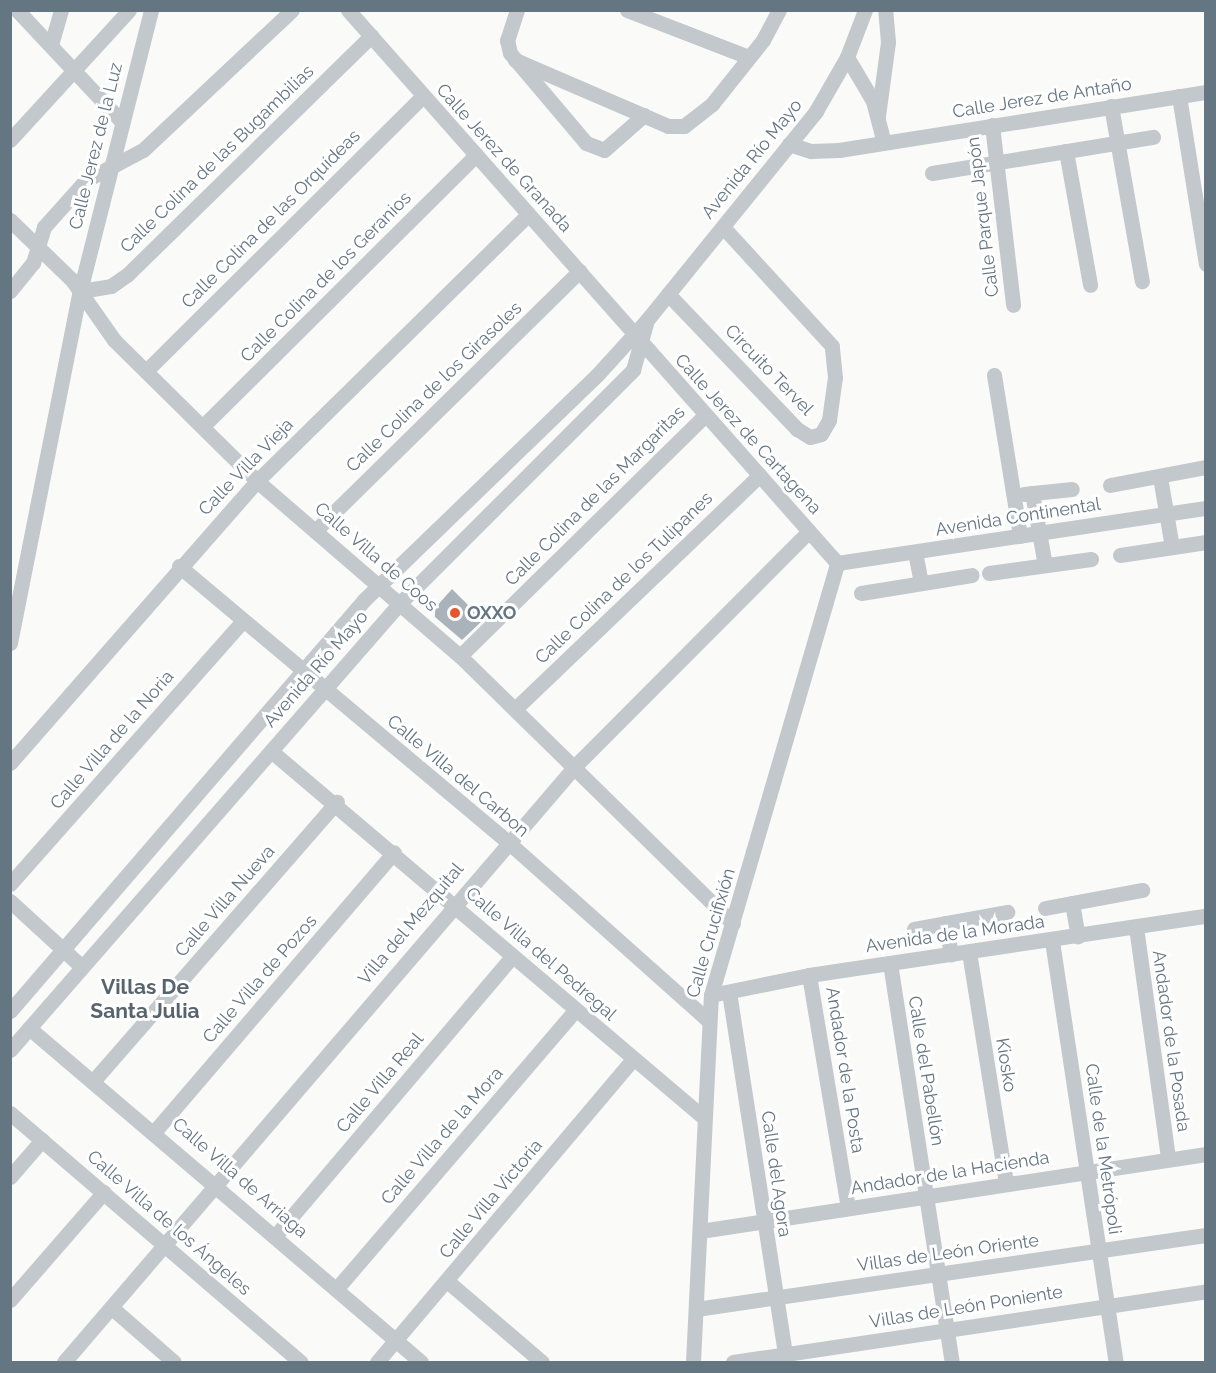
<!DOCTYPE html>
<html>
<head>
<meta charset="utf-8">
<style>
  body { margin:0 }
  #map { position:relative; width:1216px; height:1373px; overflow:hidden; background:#fafaf8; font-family:Raleway,sans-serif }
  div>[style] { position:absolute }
  .building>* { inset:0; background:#aab3b9 }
  .minor>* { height:15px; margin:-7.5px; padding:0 7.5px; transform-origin:7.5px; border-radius:7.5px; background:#c3c8cc }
  .dots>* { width:16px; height:16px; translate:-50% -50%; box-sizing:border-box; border:3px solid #fff; border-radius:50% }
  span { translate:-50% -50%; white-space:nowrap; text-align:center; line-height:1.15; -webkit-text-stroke:6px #fff; paint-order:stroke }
  .street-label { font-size:18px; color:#657683 }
  .poi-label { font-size:18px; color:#657683; font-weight:700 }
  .left { translate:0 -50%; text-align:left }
  .quarter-label { font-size:21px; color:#57646e; font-weight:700 }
  .frame { position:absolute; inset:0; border:12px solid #657683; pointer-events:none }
</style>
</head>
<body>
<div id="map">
  <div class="building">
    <div style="clip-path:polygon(452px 589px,483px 620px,462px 640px,435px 617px,435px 608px)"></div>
  </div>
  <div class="minor">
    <div style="left:17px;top:10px;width:154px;rotate:46.8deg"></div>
    <div style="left:348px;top:10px;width:738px;rotate:48.51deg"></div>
    <div style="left:517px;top:10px;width:32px;rotate:108deg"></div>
    <div style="left:507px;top:40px;width:13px;rotate:77deg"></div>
    <div style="left:510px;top:53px;width:118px;rotate:49.8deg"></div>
    <div style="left:586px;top:143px;width:19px;rotate:21deg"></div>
    <div style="left:604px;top:150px;width:53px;rotate:-41.2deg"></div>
    <div style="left:627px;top:10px;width:131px;rotate:21.1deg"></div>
    <div style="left:51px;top:45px;width:36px;rotate:-74deg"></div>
    <div style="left:847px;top:57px;width:51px;rotate:59.4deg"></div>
    <div style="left:873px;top:101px;width:43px;rotate:75.3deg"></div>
    <div style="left:515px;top:60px;width:167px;rotate:23.3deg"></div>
    <div style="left:668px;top:126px;width:16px"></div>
    <div style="left:684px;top:126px;width:36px;rotate:-38deg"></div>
    <div style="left:712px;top:104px;width:82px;rotate:-51.4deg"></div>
    <div style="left:763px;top:40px;width:34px;rotate:-62deg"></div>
    <div style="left:1179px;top:96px;width:170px;rotate:80.9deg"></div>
    <div style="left:1111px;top:106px;width:178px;rotate:80deg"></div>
    <div style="left:878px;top:116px;width:75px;rotate:-82.3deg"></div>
    <div style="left:888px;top:42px;width:32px;rotate:-95deg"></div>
    <div style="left:992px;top:125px;width:181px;rotate:83.3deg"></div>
    <div style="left:10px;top:140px;width:176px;rotate:-47.5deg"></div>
    <div style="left:789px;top:144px;width:23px;rotate:18deg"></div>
    <div style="left:811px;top:151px;width:28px;rotate:-2deg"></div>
    <div style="left:839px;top:150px;width:372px;rotate:-9deg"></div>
    <div style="left:1066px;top:151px;width:136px;rotate:79.8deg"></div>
    <div style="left:932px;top:173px;width:224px;rotate:-9.3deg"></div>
    <div style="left:10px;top:220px;width:86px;rotate:44.1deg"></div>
    <div style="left:72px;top:280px;width:73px;rotate:55deg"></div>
    <div style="left:114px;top:340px;width:201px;rotate:44.6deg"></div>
    <div style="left:257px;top:481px;width:268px;rotate:40.8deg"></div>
    <div style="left:460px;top:656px;width:382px;rotate:44.4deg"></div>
    <div style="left:10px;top:291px;width:36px;rotate:-51deg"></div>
    <div style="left:33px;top:263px;width:38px;rotate:-73deg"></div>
    <div style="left:44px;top:227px;width:63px;rotate:-48.2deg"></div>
    <div style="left:86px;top:180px;width:64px;rotate:-27.8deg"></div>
    <div style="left:143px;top:150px;width:204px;rotate:-43.2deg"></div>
    <div style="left:80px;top:291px;width:31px;rotate:-9deg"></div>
    <div style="left:111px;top:286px;width:19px;rotate:-35deg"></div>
    <div style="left:127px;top:275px;width:342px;rotate:-44.4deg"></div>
    <div style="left:668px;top:294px;width:187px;rotate:46.3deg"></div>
    <div style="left:797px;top:429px;width:15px;rotate:32deg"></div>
    <div style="left:810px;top:437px;width:11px;rotate:-15deg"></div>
    <div style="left:821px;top:434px;width:16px;rotate:-60deg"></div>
    <div style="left:829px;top:420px;width:43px;rotate:-82.1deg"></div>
    <div style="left:835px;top:377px;width:31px;rotate:-96deg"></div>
    <div style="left:832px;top:346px;width:161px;rotate:-132.5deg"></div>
    <div style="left:146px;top:371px;width:390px;rotate:-44.8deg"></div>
    <div style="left:994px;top:375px;width:163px;rotate:80.8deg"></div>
    <div style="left:203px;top:426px;width:385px;rotate:-44.8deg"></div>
    <div style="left:1160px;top:477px;width:71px;rotate:80.3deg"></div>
    <div style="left:1110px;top:485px;width:98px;rotate:-10.6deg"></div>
    <div style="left:1032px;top:493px;width:73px;rotate:79.8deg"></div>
    <div style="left:1024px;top:494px;width:48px;rotate:-5.9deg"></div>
    <div style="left:315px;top:531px;width:371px;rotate:-44.5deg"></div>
    <div style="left:915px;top:552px;width:31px;rotate:79deg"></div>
    <div style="left:1120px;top:555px;width:87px;rotate:-8.6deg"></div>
    <div style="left:837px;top:563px;width:373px;rotate:-8.5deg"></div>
    <div style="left:179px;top:566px;width:429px;rotate:40deg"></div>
    <div style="left:508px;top:842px;width:268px;rotate:41.7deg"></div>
    <div style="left:989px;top:573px;width:103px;rotate:-7.8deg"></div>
    <div style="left:861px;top:593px;width:112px;rotate:-9.2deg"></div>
    <div style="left:10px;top:643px;width:359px;rotate:-78.8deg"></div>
    <div style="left:80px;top:291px;width:290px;rotate:-75.8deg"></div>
    <div style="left:460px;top:656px;width:344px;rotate:-44.5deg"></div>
    <div style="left:516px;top:708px;width:337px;rotate:-43.7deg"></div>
    <div style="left:271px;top:751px;width:566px;rotate:40.27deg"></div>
    <div style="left:10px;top:763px;width:375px;rotate:-48.8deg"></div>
    <div style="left:257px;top:481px;width:380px;rotate:-44.5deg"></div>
    <div style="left:10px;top:884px;width:351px;rotate:-48.5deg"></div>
    <div style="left:10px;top:901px;width:96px;rotate:42.5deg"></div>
    <div style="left:1072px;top:903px;width:34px;rotate:80deg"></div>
    <div style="left:1045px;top:908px;width:99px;rotate:-10.5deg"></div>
    <div style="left:945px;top:923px;width:32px;rotate:79deg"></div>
    <div style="left:1136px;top:927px;width:234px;rotate:82.1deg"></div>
    <div style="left:914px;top:929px;width:95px;rotate:-10.4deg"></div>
    <div style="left:1052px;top:941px;width:426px;rotate:81.4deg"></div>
    <div style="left:969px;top:952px;width:235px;rotate:80.9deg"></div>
    <div style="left:890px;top:963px;width:404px;rotate:81.2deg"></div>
    <div style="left:809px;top:975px;width:236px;rotate:80.5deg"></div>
    <div style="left:729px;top:992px;width:374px;rotate:81.2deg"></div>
    <div style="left:711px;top:995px;width:100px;rotate:-11.5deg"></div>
    <div style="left:809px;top:975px;width:401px;rotate:-8.5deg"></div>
    <div style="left:10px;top:1011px;width:542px;rotate:-49.26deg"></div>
    <div style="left:364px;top:600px;width:324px;rotate:-44deg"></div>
    <div style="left:597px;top:375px;width:74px;rotate:-47.7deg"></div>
    <div style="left:647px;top:320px;width:269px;rotate:-51deg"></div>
    <div style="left:816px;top:111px;width:62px;rotate:-60.1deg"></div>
    <div style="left:847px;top:57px;width:50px;rotate:-69deg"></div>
    <div style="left:29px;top:1028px;width:515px;rotate:40.43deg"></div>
    <div style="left:10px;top:1050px;width:593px;rotate:-48.9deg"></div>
    <div style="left:400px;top:603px;width:330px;rotate:-45deg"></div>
    <div style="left:633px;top:370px;width:52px;rotate:-74.4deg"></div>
    <div style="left:95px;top:1079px;width:368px;rotate:-48.9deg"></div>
    <div style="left:10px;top:1113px;width:383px;rotate:40.6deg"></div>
    <div style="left:155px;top:1131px;width:367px;rotate:-49.4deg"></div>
    <div style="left:10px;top:1177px;width:49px;rotate:-49.1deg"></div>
    <div style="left:700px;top:1231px;width:512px;rotate:-8.65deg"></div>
    <div style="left:276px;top:1235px;width:366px;rotate:-49.7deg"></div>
    <div style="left:447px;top:1281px;width:125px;rotate:40.5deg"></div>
    <div style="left:338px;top:1287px;width:365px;rotate:-49.4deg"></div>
    <div style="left:10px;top:1300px;width:143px;rotate:-49deg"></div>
    <div style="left:112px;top:1308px;width:82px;rotate:41.1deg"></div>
    <div style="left:696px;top:1309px;width:515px;rotate:-8.26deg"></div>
    <div style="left:64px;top:1362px;width:786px;rotate:-49.38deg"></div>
    <div style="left:576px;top:765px;width:330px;rotate:-45.1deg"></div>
    <div style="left:377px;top:1362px;width:397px;rotate:-49.8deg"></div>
    <div style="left:693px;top:1362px;width:367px;rotate:-87.2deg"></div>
    <div style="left:711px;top:995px;width:450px;rotate:-73.7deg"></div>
    <div style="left:733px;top:1362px;width:478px;rotate:-8.5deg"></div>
  </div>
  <div class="dots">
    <div style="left:455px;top:613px;background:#e4572e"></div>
  </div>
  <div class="street-label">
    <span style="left:1042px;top:98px;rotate:-9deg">Calle Jerez de Antaño</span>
    <span style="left:96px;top:146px;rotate:-76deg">Calle Jerez de la Luz</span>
    <span style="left:504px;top:158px;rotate:48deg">Calle Jerez de Granada</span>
    <span style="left:217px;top:159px;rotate:-44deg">Calle Colina de las Bugambilias</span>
    <span style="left:752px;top:159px;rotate:-51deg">Avenida Río Mayo</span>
    <span style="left:983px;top:217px;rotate:-97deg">Calle Parque Japón</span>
    <span style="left:271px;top:219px;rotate:-45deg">Calle Colina de las Orquídeas</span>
    <span style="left:326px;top:277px;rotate:-45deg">Calle Colina de los Geranios</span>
    <span style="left:769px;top:370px;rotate:46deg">Circuito Tervel</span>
    <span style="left:434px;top:387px;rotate:-44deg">Calle Colina de los Girasoles</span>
    <span style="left:748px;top:434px;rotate:48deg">Calle Jerez de Cartagena</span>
    <span style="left:246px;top:467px;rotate:-46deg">Calle Villa Vieja</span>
    <span style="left:595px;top:496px;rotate:-45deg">Calle Colina de las Margaritas</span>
    <span style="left:1018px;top:517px;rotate:-9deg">Avenida Continental</span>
    <span style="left:376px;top:557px;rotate:41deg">Calle Villa de Coos</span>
    <span style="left:624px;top:578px;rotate:-44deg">Calle Colina de los Tulipanes</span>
    <span style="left:316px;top:669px;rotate:-49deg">Avenida Río Mayo</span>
    <span style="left:112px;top:740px;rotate:-49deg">Calle Villa de la Noria</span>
    <span style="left:458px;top:776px;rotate:40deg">Calle Villa del Carbon</span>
    <span style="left:225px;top:901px;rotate:-49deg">Calle Villa Nueva</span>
    <span style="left:411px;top:924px;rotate:-50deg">Villa del Mezquital</span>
    <span style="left:711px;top:933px;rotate:-74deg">Calle Crucifixión</span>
    <span style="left:955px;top:934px;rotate:-8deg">Avenida de la Morada</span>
    <span style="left:541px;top:954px;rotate:41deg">Calle Villa del Pedregal</span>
    <span style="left:260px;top:979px;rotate:-49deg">Calle Villa de Pozos</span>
    <span style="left:1171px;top:1041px;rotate:82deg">Andador de la Posada</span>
    <span style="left:1006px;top:1065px;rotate:81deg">Kiosko</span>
    <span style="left:845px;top:1070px;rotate:81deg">Andador de la Posta</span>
    <span style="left:926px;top:1071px;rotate:81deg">Calle del Pabellón</span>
    <span style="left:380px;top:1083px;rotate:-50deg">Calle Villa Real</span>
    <span style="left:442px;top:1136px;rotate:-49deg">Calle Villa de la Mora</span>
    <span style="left:1103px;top:1149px;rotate:82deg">Calle de la Metrópoli</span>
    <span style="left:950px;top:1173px;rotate:-9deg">Andador de la Hacienda</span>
    <span style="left:776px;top:1174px;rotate:82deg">Calle del Agora</span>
    <span style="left:240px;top:1178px;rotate:41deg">Calle Villa de Arriaga</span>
    <span style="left:491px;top:1199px;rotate:-50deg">Calle Villa Victoria</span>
    <span style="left:169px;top:1223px;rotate:41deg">Calle Villa de los Ángeles</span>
    <span style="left:948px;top:1253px;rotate:-8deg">Villas de León Oriente</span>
    <span style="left:966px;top:1307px;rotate:-9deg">Villas de León Poniente</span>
  </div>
  <div class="poi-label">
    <span class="left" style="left:467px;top:613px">OXXO</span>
  </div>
  <div class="quarter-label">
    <span style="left:145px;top:999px">Villas De<br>Santa Julia</span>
  </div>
  <div class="frame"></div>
</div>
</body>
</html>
